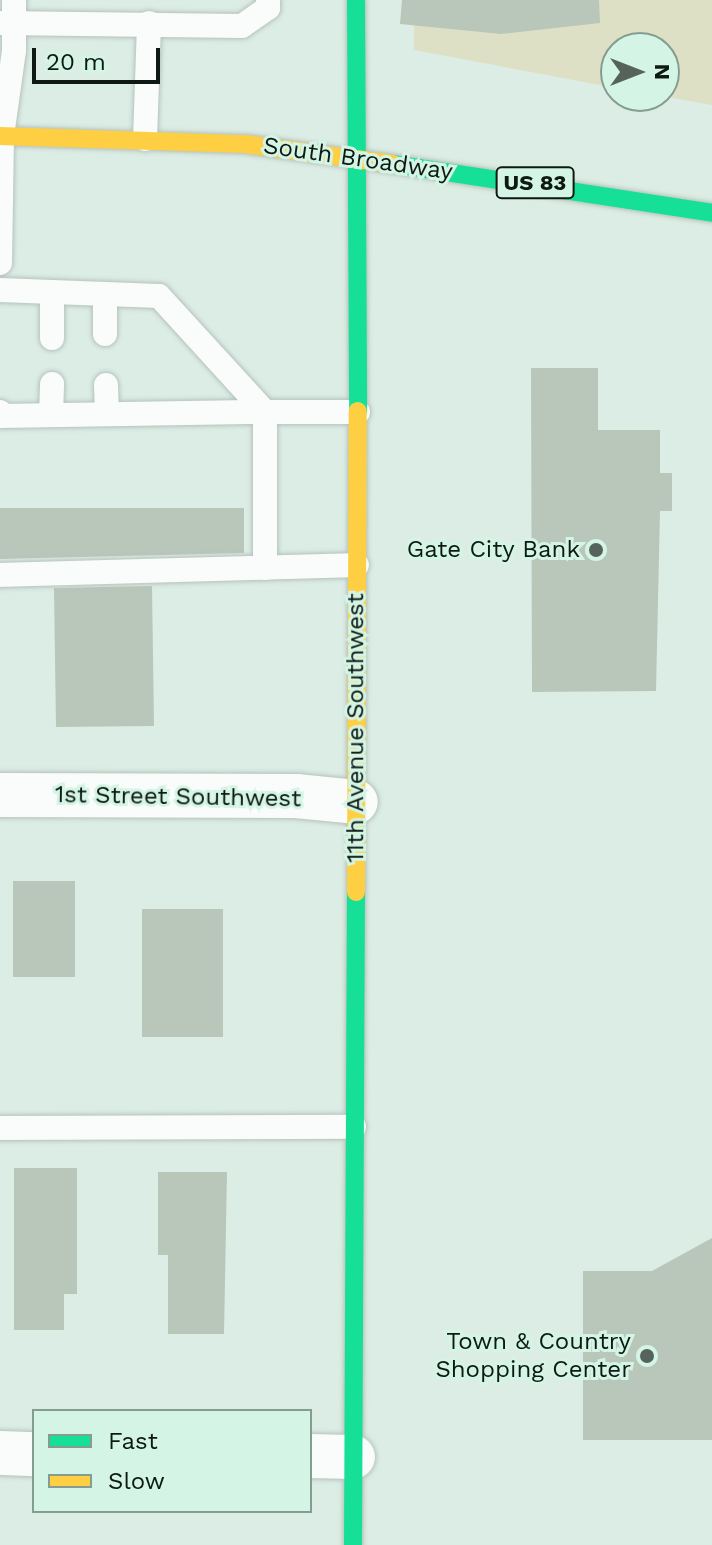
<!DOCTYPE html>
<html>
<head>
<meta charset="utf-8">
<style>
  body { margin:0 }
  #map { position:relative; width:712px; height:1545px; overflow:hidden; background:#dcede5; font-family:"Work Sans",sans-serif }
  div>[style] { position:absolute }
  .green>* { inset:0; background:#dee0c6 }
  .building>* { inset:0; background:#b9c6ba }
  .roads { filter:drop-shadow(0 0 2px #b5c3bc) drop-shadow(0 0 2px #b5c3bc) }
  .lane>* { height:24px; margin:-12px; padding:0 12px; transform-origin:12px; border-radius:12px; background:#fafcfb }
  .street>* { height:44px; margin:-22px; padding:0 22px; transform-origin:22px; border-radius:22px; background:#fafcfb }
  .fast>* { height:18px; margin:-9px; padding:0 9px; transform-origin:9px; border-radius:9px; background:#16e098 }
  .slow>* { height:18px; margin:-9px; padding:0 9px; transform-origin:9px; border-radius:9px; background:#ffcf43 }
  .dots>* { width:22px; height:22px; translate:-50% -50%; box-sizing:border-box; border:4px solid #d4f5e5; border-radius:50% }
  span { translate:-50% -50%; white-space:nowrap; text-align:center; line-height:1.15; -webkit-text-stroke:6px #d4f5e5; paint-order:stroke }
  .shield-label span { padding:2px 6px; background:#d4f5e5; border:2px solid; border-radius:6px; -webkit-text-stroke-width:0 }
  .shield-label { font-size:22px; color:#0e1914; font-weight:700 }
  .street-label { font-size:24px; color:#0e1914 }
  .poi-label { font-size:24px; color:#0e1914 }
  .right { translate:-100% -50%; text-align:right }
  .legend { position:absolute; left:32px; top:1409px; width:280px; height:104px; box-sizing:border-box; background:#d4f5e5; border:2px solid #859d91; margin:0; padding:10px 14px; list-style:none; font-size:24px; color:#0e1914 }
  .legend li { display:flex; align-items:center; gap:16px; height:40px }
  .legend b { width:40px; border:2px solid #859d91 }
  .north { position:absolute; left:600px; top:32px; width:80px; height:80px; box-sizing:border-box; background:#d4f5e5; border:2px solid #859d91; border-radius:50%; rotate:90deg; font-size:22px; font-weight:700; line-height:32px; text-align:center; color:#0e1914 }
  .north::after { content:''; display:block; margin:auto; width:28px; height:36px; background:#56635d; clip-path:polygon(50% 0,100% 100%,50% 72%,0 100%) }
  .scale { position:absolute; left:32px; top:48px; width:128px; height:36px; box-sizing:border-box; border:4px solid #0e1914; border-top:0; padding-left:10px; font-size:24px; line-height:28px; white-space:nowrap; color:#0e1914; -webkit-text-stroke:6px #d4f5e5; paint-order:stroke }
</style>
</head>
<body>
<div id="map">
  <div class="green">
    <div style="clip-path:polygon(414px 0,712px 0,712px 105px,661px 96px,664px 48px,616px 48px,616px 88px,414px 50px)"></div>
  </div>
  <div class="building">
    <div style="clip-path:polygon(402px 0,599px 0,600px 23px,501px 34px,400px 24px)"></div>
    <div style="clip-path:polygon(531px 368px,598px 368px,598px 430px,660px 430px,660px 473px,672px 473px,672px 511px,660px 511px,656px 691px,532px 692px)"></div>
    <div style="clip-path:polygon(0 508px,244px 508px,244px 553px,0 559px)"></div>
    <div style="clip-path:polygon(152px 586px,154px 726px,56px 727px,54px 588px)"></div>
    <div style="clip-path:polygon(13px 881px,75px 881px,75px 977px,13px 977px)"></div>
    <div style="clip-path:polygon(142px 909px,223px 909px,223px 1037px,142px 1037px)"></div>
    <div style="clip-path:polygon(14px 1168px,77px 1168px,77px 1294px,64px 1294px,64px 1330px,14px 1330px)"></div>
    <div style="clip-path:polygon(158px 1172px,227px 1172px,224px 1334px,168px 1334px,168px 1255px,158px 1255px)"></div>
    <div style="clip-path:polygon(712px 1238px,712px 1440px,583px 1440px,583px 1271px,652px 1271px)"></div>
  </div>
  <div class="roads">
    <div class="lane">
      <div style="left:0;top:23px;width:242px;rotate:0.7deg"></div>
      <div style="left:242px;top:26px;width:32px;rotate:-35deg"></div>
      <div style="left:268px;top:8px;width:8px;rotate:-90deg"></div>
      <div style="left:145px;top:139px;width:116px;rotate:-88deg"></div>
      <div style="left:0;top:263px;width:127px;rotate:-89.1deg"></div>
      <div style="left:2px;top:136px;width:86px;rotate:-82deg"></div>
      <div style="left:14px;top:51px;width:51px;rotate:-90deg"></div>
      <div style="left:0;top:290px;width:159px;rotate:2.2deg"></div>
      <div style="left:159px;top:296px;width:157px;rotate:47.6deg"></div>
      <div style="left:265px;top:412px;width:93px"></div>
      <div style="left:52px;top:292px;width:46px;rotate:90deg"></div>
      <div style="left:105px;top:294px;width:40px;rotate:90deg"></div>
      <div style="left:106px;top:385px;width:29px;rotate:88deg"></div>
      <div style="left:0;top:412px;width:4px;rotate:90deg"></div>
      <div style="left:0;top:416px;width:265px;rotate:-0.9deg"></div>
      <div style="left:265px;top:412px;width:156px;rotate:90deg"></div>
      <div style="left:51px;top:415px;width:31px;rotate:-88deg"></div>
      <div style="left:0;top:575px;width:357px;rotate:-1.6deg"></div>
      <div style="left:0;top:1128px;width:354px;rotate:-0.2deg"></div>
    </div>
    <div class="street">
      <div style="left:0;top:795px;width:296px;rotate:0.2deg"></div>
      <div style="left:296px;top:796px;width:60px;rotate:5.7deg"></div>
      <div style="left:0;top:1453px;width:34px;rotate:2deg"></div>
      <div style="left:310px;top:1456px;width:43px;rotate:1.3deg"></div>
    </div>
    <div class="fast">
      <div style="left:356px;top:0;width:411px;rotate:89.7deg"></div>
      <div style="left:393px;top:164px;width:323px;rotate:8.7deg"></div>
      <div style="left:353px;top:1545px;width:653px;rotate:-89.74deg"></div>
    </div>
    <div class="slow">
      <div style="left:0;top:136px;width:245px;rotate:1.9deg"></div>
      <div style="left:245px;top:144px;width:149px;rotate:7.7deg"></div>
      <div style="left:356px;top:892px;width:481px;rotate:-89.8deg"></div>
    </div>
  </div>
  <div class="dots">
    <div style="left:596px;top:550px;background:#56635d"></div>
    <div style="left:647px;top:1356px;background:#56635d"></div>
  </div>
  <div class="shield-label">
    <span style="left:535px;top:183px">US 83</span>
  </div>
  <div class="street-label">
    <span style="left:358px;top:159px;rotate:8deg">South Broadway</span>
    <span style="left:356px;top:728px;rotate:-90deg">11th Avenue Southwest</span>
    <span style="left:178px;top:797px;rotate:1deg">1st Street Southwest</span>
  </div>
  <div class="poi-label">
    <span class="right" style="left:580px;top:550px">Gate City Bank</span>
    <span class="right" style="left:631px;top:1356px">Town &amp; Country<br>Shopping Center</span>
  </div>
  <ul class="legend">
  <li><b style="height:10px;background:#16e098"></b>Fast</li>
  <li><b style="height:10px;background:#ffcf43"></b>Slow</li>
  </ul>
  <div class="north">N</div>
  <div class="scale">20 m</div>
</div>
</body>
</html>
